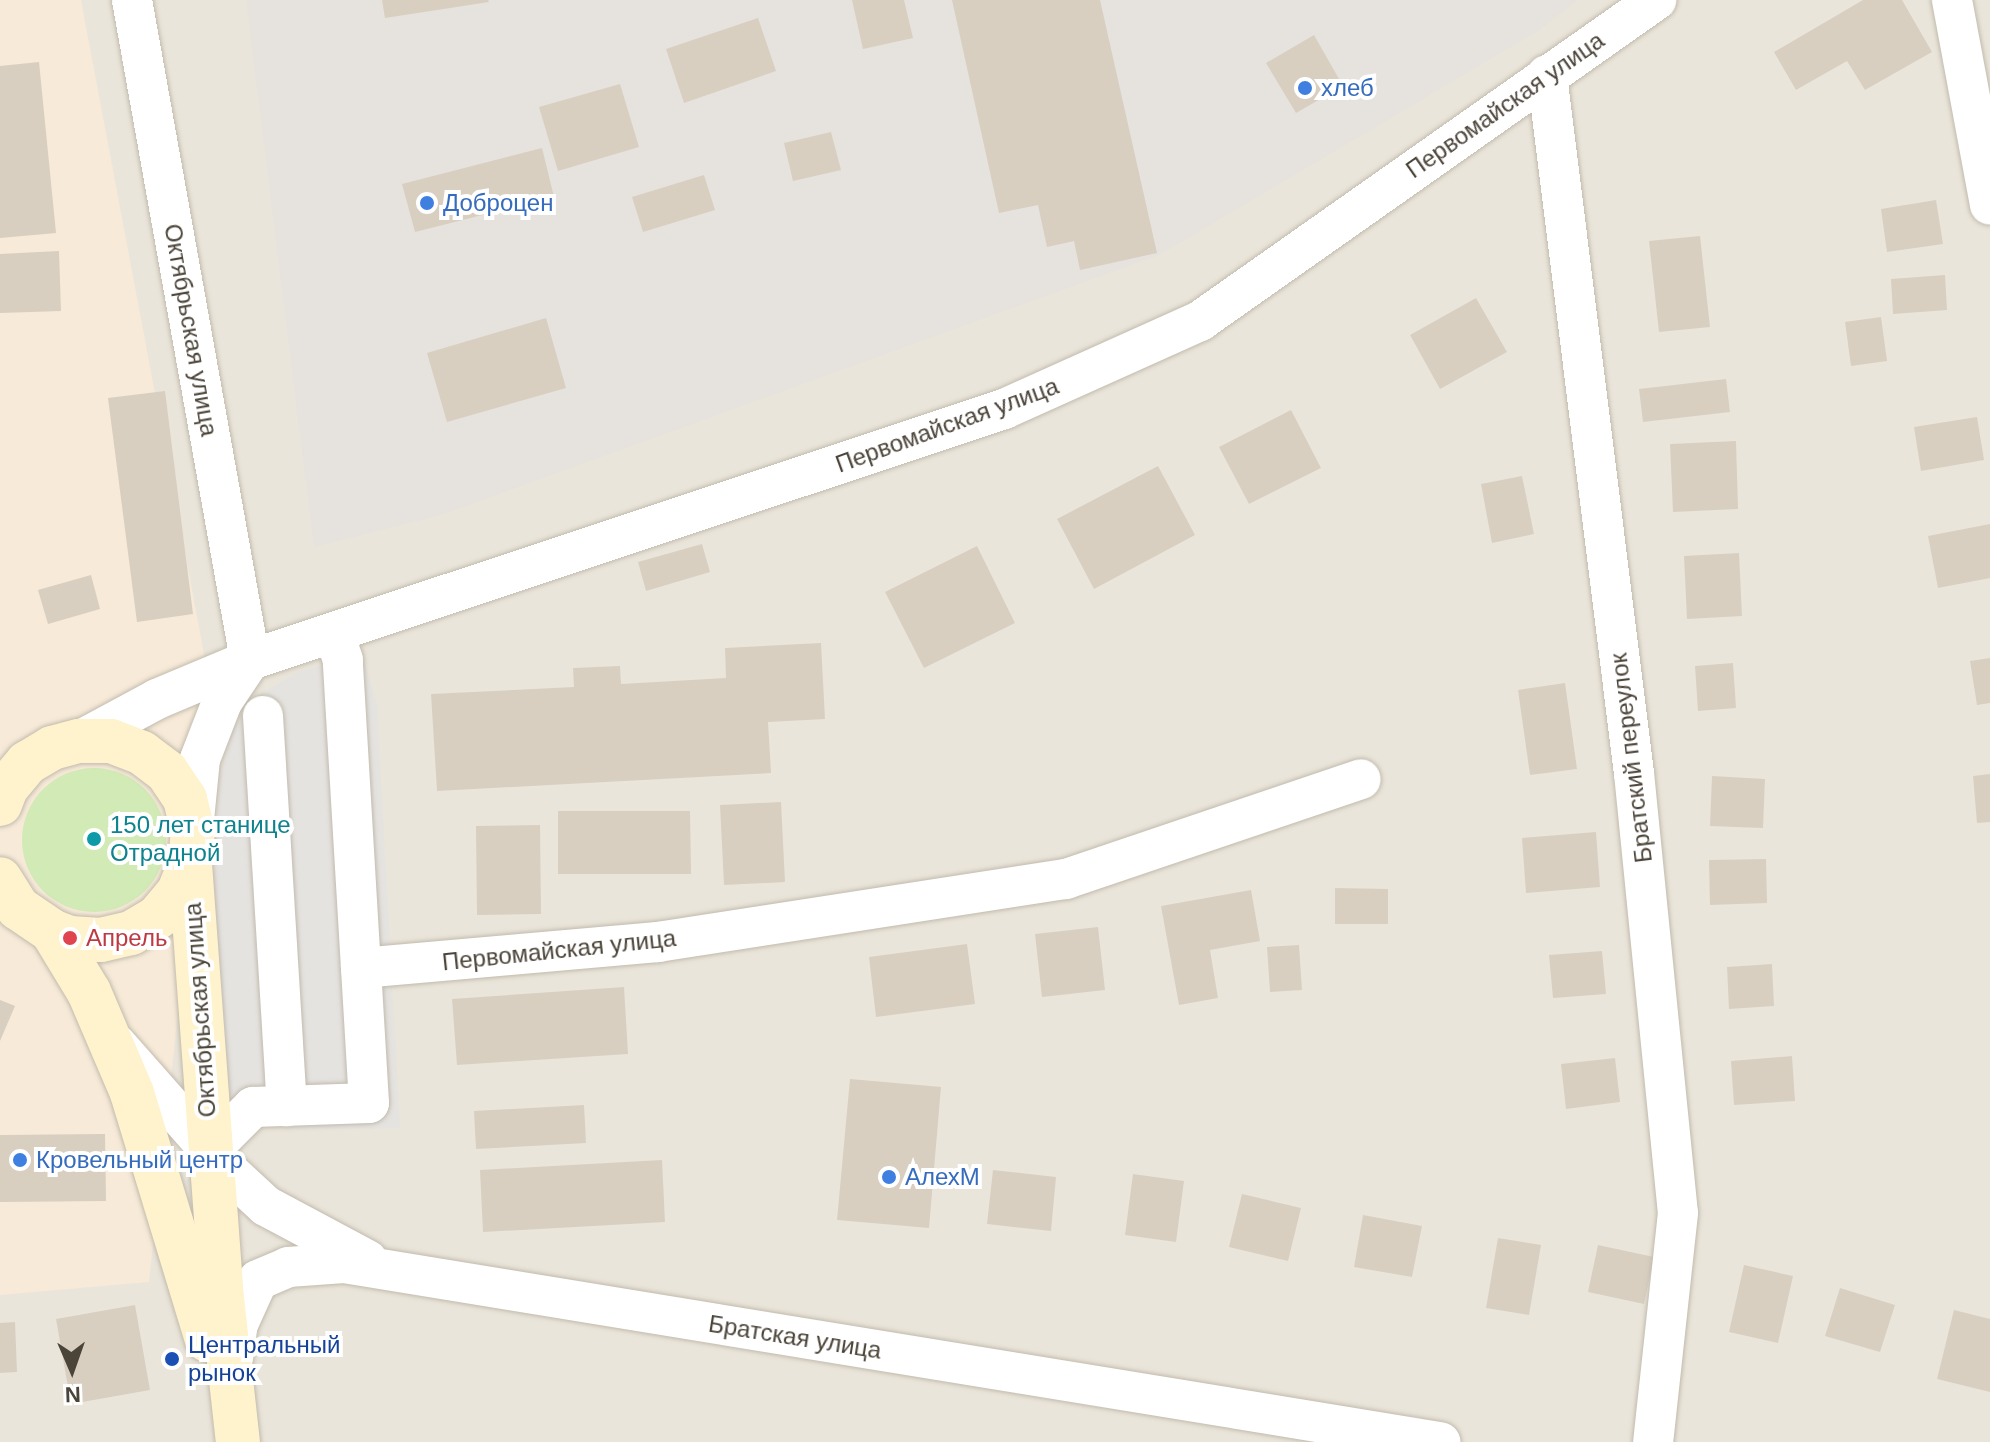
<!DOCTYPE html>
<html>
<head>
<meta charset="utf-8">
<style>
  body { margin:0 }
  #map { position:relative; width:1990px; height:1442px; overflow:hidden; background:#f6f3ec; font-family:Helvetica,sans-serif }
  div>[style] { position:absolute }
  .residential>* { inset:0; background:#eae5da }
  .commercial>* { inset:0; background:#f7ead8 }
  .industrial>* { inset:0; background:#e6e2dd }
  .green>* { inset:0; background:#d2eab5 }
  .round { border-radius:50% }
  .parking>* { inset:0; background:#e5e3e0 }
  .building>* { inset:0; background:#d8cfc1 }
  .roads { filter:drop-shadow(0 0 2px #c2bbae) drop-shadow(0 0 2px #c2bbae) }
  .street>* { height:40px; margin:-20px; padding:0 20px; transform-origin:20px; border-radius:20px; background:#fff }
  .secondary>* { height:44px; margin:-22px; padding:0 22px; transform-origin:22px; border-radius:22px; background:#fff3cd }
  .dots>* { width:22px; height:22px; translate:-50% -50%; box-sizing:border-box; border:4px solid #fff; border-radius:50% }
  span { translate:-50% -50%; white-space:nowrap; text-align:center; line-height:1.15; -webkit-text-stroke:8px #fff; paint-order:stroke }
  .shop-label { font-size:24px; color:#366cbe }
  .left { translate:0 -50%; text-align:left }
  .street-label { font-size:24px; color:#4b4439 }
  .culture-label { font-size:24px; color:#0d838f }
  .health-label { font-size:24px; color:#be3a42 }
  .transit-label { font-size:24px; color:#164399 }
  .north { position:absolute; left:32px; top:1330px; width:80px; height:80px; -webkit-text-stroke:6px #fff; paint-order:stroke; rotate:178deg; font-size:22px; font-weight:700; line-height:32px; text-align:center; color:#4b4439 }
  .north::after { content:''; display:block; margin:auto; width:28px; height:36px; background:#4b4439; clip-path:polygon(50% 0,100% 100%,50% 72%,0 100%) }
</style>
</head>
<body>
<div id="map">
  <div class="residential">
    <div style="clip-path:polygon(0 0,1990px 0,1990px 1442px,0 1442px)"></div>
  </div>
  <div class="commercial">
    <div style="clip-path:polygon(0 0,81px 0,212px 696px,149px 1282px,0 1295px)"></div>
  </div>
  <div class="industrial">
    <div style="clip-path:polygon(246px 0,1578px 0,1538px 31px,1159px 255px,444px 514px,314px 547px)"></div>
  </div>
  <div class="green">
    <div class="round" style="left:22px;top:768px;width:144px;height:144px"></div>
  </div>
  <div class="parking">
    <div style="clip-path:polygon(363px 655px,377px 704px,400px 1128px,288px 1130px,220px 1087px,214px 900px,219px 781px,231px 732px,252px 700px,297px 672px)"></div>
  </div>
  <div class="building">
    <div style="clip-path:polygon(382px 0,488px 0,489px 2px,385px 18px)"></div>
    <div style="clip-path:polygon(852px 0,904px 0,913px 38px,863px 49px)"></div>
    <div style="clip-path:polygon(952px 0,1100px 0,1157px 253px,1080px 270px,1074px 241px,1047px 247px,1038px 205px,999px 213px)"></div>
    <div style="clip-path:polygon(1863px 0,1902px 0,1932px 52px,1865px 90px,1847px 61px,1796px 90px,1774px 52px)"></div>
    <div style="clip-path:polygon(758px 18px,776px 71px,684px 103px,666px 49px)"></div>
    <div style="clip-path:polygon(1314px 35px,1343px 86px,1296px 113px,1266px 63px)"></div>
    <div style="clip-path:polygon(39px 62px,56px 233px,0 238px,0 66px)"></div>
    <div style="clip-path:polygon(620px 84px,639px 147px,558px 171px,539px 107px)"></div>
    <div style="clip-path:polygon(831px 132px,841px 170px,793px 181px,784px 143px)"></div>
    <div style="clip-path:polygon(542px 148px,554px 197px,415px 232px,402px 184px)"></div>
    <div style="clip-path:polygon(704px 175px,715px 210px,643px 232px,632px 197px)"></div>
    <div style="clip-path:polygon(1936px 200px,1943px 244px,1887px 252px,1881px 209px)"></div>
    <div style="clip-path:polygon(1700px 236px,1710px 327px,1659px 332px,1649px 241px)"></div>
    <div style="clip-path:polygon(59px 251px,61px 311px,0 313px,0 254px)"></div>
    <div style="clip-path:polygon(1945px 275px,1947px 310px,1893px 314px,1891px 279px)"></div>
    <div style="clip-path:polygon(1476px 298px,1507px 352px,1440px 389px,1410px 335px)"></div>
    <div style="clip-path:polygon(1881px 317px,1887px 361px,1851px 366px,1845px 322px)"></div>
    <div style="clip-path:polygon(546px 318px,566px 388px,447px 422px,427px 353px)"></div>
    <div style="clip-path:polygon(1726px 379px,1730px 412px,1643px 422px,1639px 389px)"></div>
    <div style="clip-path:polygon(165px 391px,193px 614px,137px 622px,108px 398px)"></div>
    <div style="clip-path:polygon(1291px 410px,1321px 468px,1249px 504px,1219px 447px)"></div>
    <div style="clip-path:polygon(1977px 417px,1984px 460px,1921px 471px,1914px 427px)"></div>
    <div style="clip-path:polygon(1736px 441px,1738px 509px,1673px 512px,1670px 444px)"></div>
    <div style="clip-path:polygon(1158px 466px,1195px 535px,1094px 589px,1057px 519px)"></div>
    <div style="clip-path:polygon(1522px 476px,1534px 534px,1492px 543px,1481px 484px)"></div>
    <div style="clip-path:polygon(1990px 524px,1990px 578px,1938px 588px,1928px 536px)"></div>
    <div style="clip-path:polygon(702px 544px,710px 572px,646px 591px,638px 562px)"></div>
    <div style="clip-path:polygon(977px 546px,1015px 623px,924px 668px,885px 592px)"></div>
    <div style="clip-path:polygon(1739px 553px,1742px 616px,1687px 619px,1684px 556px)"></div>
    <div style="clip-path:polygon(91px 575px,100px 609px,48px 624px,38px 590px)"></div>
    <div style="clip-path:polygon(821px 643px,825px 719px,768px 722px,771px 773px,437px 791px,431px 694px,574px 687px,573px 668px,620px 666px,621px 684px,726px 678px,725px 648px)"></div>
    <div style="clip-path:polygon(1990px 658px,1990px 703px,1977px 705px,1970px 661px)"></div>
    <div style="clip-path:polygon(1733px 663px,1736px 708px,1698px 711px,1695px 666px)"></div>
    <div style="clip-path:polygon(1565px 683px,1577px 769px,1530px 775px,1518px 690px)"></div>
    <div style="clip-path:polygon(1990px 774px,1990px 822px,1977px 823px,1973px 776px)"></div>
    <div style="clip-path:polygon(1712px 776px,1765px 779px,1763px 828px,1710px 826px)"></div>
    <div style="clip-path:polygon(781px 802px,785px 882px,724px 885px,720px 805px)"></div>
    <div style="clip-path:polygon(558px 811px,690px 811px,691px 874px,558px 874px)"></div>
    <div style="clip-path:polygon(540px 825px,541px 914px,477px 915px,476px 826px)"></div>
    <div style="clip-path:polygon(1596px 832px,1600px 887px,1526px 893px,1522px 838px)"></div>
    <div style="clip-path:polygon(1766px 859px,1767px 903px,1710px 905px,1709px 860px)"></div>
    <div style="clip-path:polygon(1335px 888px,1388px 889px,1388px 924px,1335px 924px)"></div>
    <div style="clip-path:polygon(1251px 890px,1260px 941px,1210px 950px,1218px 998px,1179px 1005px,1161px 906px)"></div>
    <div style="clip-path:polygon(1098px 927px,1105px 990px,1042px 997px,1035px 934px)"></div>
    <div style="clip-path:polygon(967px 944px,975px 1004px,876px 1017px,869px 957px)"></div>
    <div style="clip-path:polygon(1299px 945px,1302px 990px,1270px 992px,1267px 947px)"></div>
    <div style="clip-path:polygon(1602px 951px,1606px 994px,1553px 998px,1549px 955px)"></div>
    <div style="clip-path:polygon(1772px 964px,1774px 1006px,1729px 1009px,1727px 967px)"></div>
    <div style="clip-path:polygon(624px 987px,628px 1054px,457px 1065px,452px 999px)"></div>
    <div style="clip-path:polygon(0 1000px,15px 1006px,0 1041px)"></div>
    <div style="clip-path:polygon(1792px 1056px,1795px 1101px,1734px 1105px,1731px 1061px)"></div>
    <div style="clip-path:polygon(1615px 1058px,1620px 1102px,1566px 1109px,1561px 1064px)"></div>
    <div style="clip-path:polygon(850px 1079px,941px 1087px,929px 1228px,837px 1220px)"></div>
    <div style="clip-path:polygon(584px 1105px,586px 1143px,476px 1149px,474px 1111px)"></div>
    <div style="clip-path:polygon(105px 1134px,106px 1201px,0 1202px,0 1135px)"></div>
    <div style="clip-path:polygon(662px 1160px,665px 1222px,483px 1232px,480px 1170px)"></div>
    <div style="clip-path:polygon(993px 1170px,1056px 1177px,1051px 1231px,987px 1224px)"></div>
    <div style="clip-path:polygon(1133px 1174px,1184px 1181px,1176px 1242px,1125px 1235px)"></div>
    <div style="clip-path:polygon(1242px 1194px,1301px 1208px,1288px 1261px,1229px 1247px)"></div>
    <div style="clip-path:polygon(1363px 1215px,1422px 1226px,1412px 1277px,1354px 1267px)"></div>
    <div style="clip-path:polygon(1498px 1238px,1541px 1245px,1529px 1315px,1486px 1308px)"></div>
    <div style="clip-path:polygon(1598px 1245px,1654px 1257px,1644px 1304px,1588px 1292px)"></div>
    <div style="clip-path:polygon(1744px 1265px,1793px 1276px,1778px 1343px,1729px 1332px)"></div>
    <div style="clip-path:polygon(1840px 1288px,1895px 1305px,1880px 1352px,1825px 1336px)"></div>
    <div style="clip-path:polygon(135px 1305px,150px 1390px,71px 1404px,56px 1319px)"></div>
    <div style="clip-path:polygon(1954px 1310px,1990px 1319px,1990px 1392px,1937px 1379px)"></div>
    <div style="clip-path:polygon(15px 1322px,17px 1372px,0 1373px,0 1323px)"></div>
  </div>
  <div class="roads">
    <div class="street">
      <div style="left:132px;top:0;width:670px;rotate:79.86deg"></div>
      <div style="left:1952px;top:0;width:208px;rotate:79.5deg"></div>
      <div style="left:1547px;top:75px;width:703px;rotate:82.9deg"></div>
      <div style="left:1634px;top:773px;width:442px;rotate:84.3deg"></div>
      <div style="left:1678px;top:1213px;width:230px;rotate:96.2deg"></div>
      <div style="left:263px;top:716px;width:391px;rotate:86.5deg"></div>
      <div style="left:79px;top:741px;width:89px;rotate:-28.3deg"></div>
      <div style="left:157px;top:699px;width:101px;rotate:-22.8deg"></div>
      <div style="left:250px;top:660px;width:795px;rotate:-18.41deg"></div>
      <div style="left:1004px;top:409px;width:215px;rotate:-24.2deg"></div>
      <div style="left:1200px;top:321px;width:558px;rotate:-35.14deg"></div>
      <div style="left:193px;top:830px;width:71px;rotate:-84.4deg"></div>
      <div style="left:200px;top:759px;width:61px;rotate:-68.9deg"></div>
      <div style="left:222px;top:702px;width:50px;rotate:-56.3deg"></div>
      <div style="left:361px;top:968px;width:298px;rotate:-5deg"></div>
      <div style="left:658px;top:942px;width:413px;rotate:-8.8deg"></div>
      <div style="left:1066px;top:879px;width:311px;rotate:-18.7deg"></div>
      <div style="left:116px;top:1044px;width:168px;rotate:48.6deg"></div>
      <div style="left:227px;top:1170px;width:53px;rotate:42.7deg"></div>
      <div style="left:266px;top:1206px;width:115px;rotate:28.1deg"></div>
      <div style="left:210px;top:1150px;width:61px;rotate:-45deg"></div>
      <div style="left:253px;top:1107px;width:116px;rotate:-2deg"></div>
      <div style="left:369px;top:1103px;width:444px;rotate:-93.4deg"></div>
      <div style="left:343px;top:660px;width:28px;rotate:-109deg"></div>
      <div style="left:233px;top:1358px;width:34px;rotate:-82deg"></div>
      <div style="left:238px;top:1324px;width:48px;rotate:-65.6deg"></div>
      <div style="left:258px;top:1280px;width:33px;rotate:-23deg"></div>
      <div style="left:288px;top:1267px;width:56px;rotate:-4.1deg"></div>
      <div style="left:344px;top:1263px;width:1111px;rotate:9.28deg"></div>
    </div>
    <div class="secondary">
      <div style="left:0;top:804px;width:17px;rotate:-69deg"></div>
      <div style="left:6px;top:788px;width:33px;rotate:-50deg"></div>
      <div style="left:27px;top:763px;width:29px;rotate:-31deg"></div>
      <div style="left:52px;top:748px;width:28px;rotate:-15deg"></div>
      <div style="left:79px;top:741px;width:32px"></div>
      <div style="left:111px;top:741px;width:33px;rotate:21deg"></div>
      <div style="left:142px;top:753px;width:31px;rotate:37deg"></div>
      <div style="left:167px;top:772px;width:32px;rotate:56deg"></div>
      <div style="left:185px;top:799px;width:32px;rotate:76deg"></div>
      <div style="left:193px;top:830px;width:34px;rotate:95deg"></div>
      <div style="left:190px;top:864px;width:31px;rotate:112deg"></div>
      <div style="left:178px;top:893px;width:31px;rotate:130deg"></div>
      <div style="left:158px;top:917px;width:31px;rotate:149deg"></div>
      <div style="left:131px;top:933px;width:31px;rotate:167deg"></div>
      <div style="left:101px;top:940px;width:31px;rotate:-176deg"></div>
      <div style="left:70px;top:938px;width:19px;rotate:-159deg"></div>
      <div style="left:52px;top:931px;width:41px;rotate:-145.9deg"></div>
      <div style="left:18px;top:908px;width:34px;rotate:-122deg"></div>
      <div style="left:190px;top:864px;width:435px;rotate:85.8deg"></div>
      <div style="left:222px;top:1298px;width:145px;rotate:83.7deg"></div>
      <div style="left:52px;top:931px;width:71px;rotate:58.8deg"></div>
      <div style="left:89px;top:992px;width:110px;rotate:66.9deg"></div>
      <div style="left:132px;top:1093px;width:258px;rotate:73.1deg"></div>
    </div>
  </div>
  <div class="dots">
    <div style="left:1305px;top:88px;background:#3f7fe0"></div>
    <div style="left:427px;top:203px;background:#3f7fe0"></div>
    <div style="left:94px;top:839px;background:#0f9aa8"></div>
    <div style="left:70px;top:938px;background:#e0444e"></div>
    <div style="left:20px;top:1160px;background:#3f7fe0"></div>
    <div style="left:889px;top:1177px;background:#3f7fe0"></div>
    <div style="left:172px;top:1359px;background:#1a4fb4"></div>
  </div>
  <div class="shop-label">
    <span class="left" style="left:1321px;top:88px">хлеб</span>
    <span class="left" style="left:443px;top:203px">Доброцен</span>
    <span class="left" style="left:36px;top:1160px">Кровельный центр</span>
    <span class="left" style="left:905px;top:1177px">АлехМ</span>
  </div>
  <div class="street-label">
    <span style="left:1505px;top:105px;rotate:-35deg">Первомайская улица</span>
    <span style="left:191px;top:330px;rotate:80deg">Октябрьская улица</span>
    <span style="left:947px;top:425px;rotate:-20deg">Первомайская улица</span>
    <span style="left:1631px;top:758px;rotate:-97deg">Братский переулок</span>
    <span style="left:559px;top:950px;rotate:-6deg">Первомайская улица</span>
    <span style="left:200px;top:1010px;rotate:-94deg">Октябрьская улица</span>
    <span style="left:795px;top:1337px;rotate:9deg">Братская улица</span>
  </div>
  <div class="culture-label">
    <span class="left" style="left:110px;top:839px">150 лет станице<br>Отрадной</span>
  </div>
  <div class="health-label">
    <span class="left" style="left:86px;top:938px">Апрель</span>
  </div>
  <div class="transit-label">
    <span class="left" style="left:188px;top:1359px">Центральный<br>рынок</span>
  </div>
  <div class="north">N</div>
</div>
</body>
</html>
